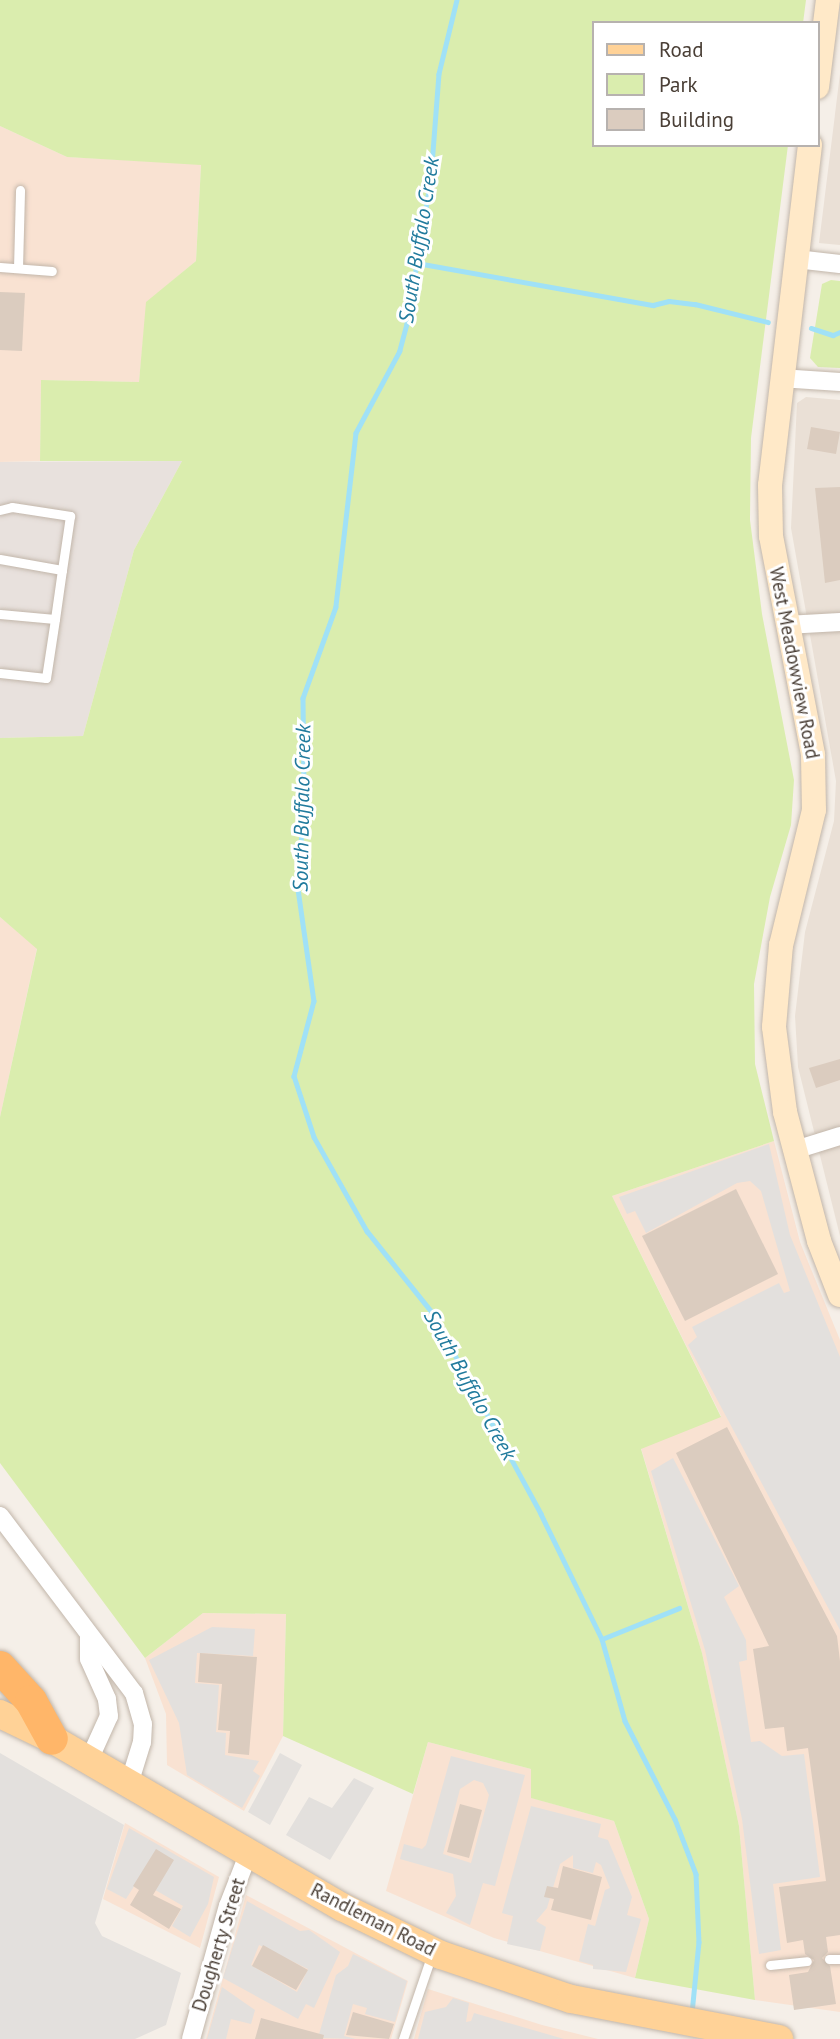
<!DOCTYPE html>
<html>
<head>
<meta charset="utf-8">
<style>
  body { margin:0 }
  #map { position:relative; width:840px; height:2039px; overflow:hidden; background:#f5efe8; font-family:"PT Sans",sans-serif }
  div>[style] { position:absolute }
  .residential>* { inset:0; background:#eae0d6 }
  .commercial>* { inset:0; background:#f9e2d2 }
  .industrial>* { inset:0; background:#e8e1dd }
  .green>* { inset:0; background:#daedae }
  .parking>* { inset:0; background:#e3e0dd }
  .stream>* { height:4.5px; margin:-2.25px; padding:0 2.25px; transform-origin:2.25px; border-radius:2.25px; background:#a0e1f7 }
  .building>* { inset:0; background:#dbccbf }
  .roads { filter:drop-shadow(0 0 2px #c2b6aa) drop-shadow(0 0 2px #c2b6aa) }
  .lane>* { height:9px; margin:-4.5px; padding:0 4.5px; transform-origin:4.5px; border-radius:4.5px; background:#fff }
  .street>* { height:18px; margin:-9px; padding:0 9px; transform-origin:9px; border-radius:9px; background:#fff }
  .secondary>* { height:24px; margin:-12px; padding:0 12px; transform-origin:12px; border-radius:12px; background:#ffe9c8 }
  .primary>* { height:28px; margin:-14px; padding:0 14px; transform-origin:14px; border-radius:14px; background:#ffd297 }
  .highway>* { height:32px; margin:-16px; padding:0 16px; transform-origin:16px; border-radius:16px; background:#ffb669 }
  span { translate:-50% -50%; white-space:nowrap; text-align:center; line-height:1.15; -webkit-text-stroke:6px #fff; paint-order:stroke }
  .street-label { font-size:19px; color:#4a3f36 }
  .water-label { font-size:21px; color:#217b9d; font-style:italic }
  .legend { position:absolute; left:592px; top:21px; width:228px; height:126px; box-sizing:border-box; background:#fff; border:2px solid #b7b2af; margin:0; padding:9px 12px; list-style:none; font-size:21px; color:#4a3f36 }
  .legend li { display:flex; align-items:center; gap:14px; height:35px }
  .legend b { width:35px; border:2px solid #b7b2af }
</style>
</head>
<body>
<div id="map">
  <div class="residential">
    <div style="clip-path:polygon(840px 74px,840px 245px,819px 243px)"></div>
    <div style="clip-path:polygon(806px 397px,840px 400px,840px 1236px,798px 1067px,795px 1016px,805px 932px,834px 821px,836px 781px,791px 528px,797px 403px)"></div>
  </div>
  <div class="commercial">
    <div style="clip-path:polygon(0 126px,67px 157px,201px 164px,196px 261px,147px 302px,139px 382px,41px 380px,40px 461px,0 462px)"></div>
    <div style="clip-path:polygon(0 917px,37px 948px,0 1117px)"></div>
    <div style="clip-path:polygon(774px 1141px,800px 1242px,840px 1340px,840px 2012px,755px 2000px,739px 1826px,702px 1653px,641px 1448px,721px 1416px,612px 1196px)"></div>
    <div style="clip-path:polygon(203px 1613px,286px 1614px,283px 1736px,244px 1811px,167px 1765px,166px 1714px,145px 1658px)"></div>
    <div style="clip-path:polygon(428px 1742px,531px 1769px,532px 1798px,614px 1821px,649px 1919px,635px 1978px,494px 1938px,386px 1891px)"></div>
    <div style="clip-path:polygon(125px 1823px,219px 1877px,200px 1948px,103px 1899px)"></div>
    <div style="clip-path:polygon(246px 1895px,408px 1981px,391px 2039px,206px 2039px)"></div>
    <div style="clip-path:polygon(428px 1989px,542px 2025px,598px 2039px,414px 2039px)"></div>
  </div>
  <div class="industrial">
    <div style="clip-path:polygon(182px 461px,134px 550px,83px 736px,0 738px,0 462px)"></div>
  </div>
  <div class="green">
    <div style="clip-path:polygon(0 0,806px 0,803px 23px,593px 23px,593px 145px,788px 145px,751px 438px,750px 520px,762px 614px,794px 780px,791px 825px,770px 897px,754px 984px,755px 1064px,774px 1141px,612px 1196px,721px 1417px,641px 1449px,702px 1653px,739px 1826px,755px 2000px,635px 1978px,649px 1919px,614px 1821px,531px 1798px,531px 1769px,428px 1742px,413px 1794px,283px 1736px,286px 1614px,203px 1613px,145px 1658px,0 1463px,0 1117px,37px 949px,0 917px,0 738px,83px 736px,134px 550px,182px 461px,40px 461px,41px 380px,139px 382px,146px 302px,196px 261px,201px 165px,67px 157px,0 126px)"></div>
    <div style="clip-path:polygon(831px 280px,840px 281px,840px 368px,818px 367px,810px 358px,822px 284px)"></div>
  </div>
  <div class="parking">
    <div style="clip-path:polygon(769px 1144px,790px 1235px,840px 1357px,840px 1630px,688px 1345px,697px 1337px,692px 1327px,779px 1283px,784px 1293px,790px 1291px,761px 1191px,750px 1181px,737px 1183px,646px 1233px,635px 1211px,627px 1214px,619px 1197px)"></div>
    <div style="clip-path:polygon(673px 1458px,739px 1586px,724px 1597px,746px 1640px,747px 1660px,739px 1662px,751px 1742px,760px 1741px,782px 1756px,804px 1754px,820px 1877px,773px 1884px,781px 1950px,759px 1954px,742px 1819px,705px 1650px,651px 1471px)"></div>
    <div style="clip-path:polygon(212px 1627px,255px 1629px,253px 1656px,197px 1653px,195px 1683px,219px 1685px,216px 1732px,226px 1733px,225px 1755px,259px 1761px,253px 1771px,260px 1776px,242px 1808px,187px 1775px,179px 1723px,149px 1660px)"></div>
    <div style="clip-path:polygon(0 1753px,124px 1825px,95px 1923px,102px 1936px,181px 1973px,166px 2025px,135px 2039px,0 2039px)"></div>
    <div style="clip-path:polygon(280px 1753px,302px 1765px,270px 1825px,248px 1812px)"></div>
    <div style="clip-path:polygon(evenodd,451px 1756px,525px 1775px,495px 1886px,483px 1883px,470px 1925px,446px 1913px,456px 1896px,453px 1874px,400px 1859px,404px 1844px,422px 1849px,426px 1845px,451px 1756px,474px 1780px,483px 1783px,489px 1795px,471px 1863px,443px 1854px,460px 1789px,474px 1780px)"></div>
    <div style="clip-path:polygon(354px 1778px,374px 1788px,330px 1860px,286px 1835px,309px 1797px,332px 1808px)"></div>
    <div style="clip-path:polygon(531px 1806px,601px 1824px,598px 1837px,608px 1840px,632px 1897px,627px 1915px,641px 1919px,626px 1972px,593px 1969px,593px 1965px,579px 1961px,588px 1924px,595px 1926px,605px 1890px,610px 1888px,601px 1865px,596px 1862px,593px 1873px,573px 1868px,573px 1855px,560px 1864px,547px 1908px,536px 1921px,546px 1927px,540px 1951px,507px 1944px,513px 1916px,502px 1913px)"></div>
    <div style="clip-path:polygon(129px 1828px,214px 1877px,208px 1904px,190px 1937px,172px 1926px,183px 1906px,138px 1880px,126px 1899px,107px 1889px)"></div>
    <div style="clip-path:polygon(evenodd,247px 1901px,300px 1931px,309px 1930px,340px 1952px,314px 2008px,306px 2004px,298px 2019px,223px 1978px,247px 1901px,259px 1945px,308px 1969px,297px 1992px,251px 1965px,259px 1945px)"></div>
    <div style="clip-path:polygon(353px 1954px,407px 1981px,395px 2022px,365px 2014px,367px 2008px,353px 2004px,344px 2036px,356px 2039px,318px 2038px,336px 1975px,348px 1966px)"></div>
    <div style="clip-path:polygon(222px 1987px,255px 2010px,251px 2024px,231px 2019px,226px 2039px,207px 2039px)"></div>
    <div style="clip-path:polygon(453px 1998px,469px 2003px,466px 2022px,471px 2021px,474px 2013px,564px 2039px,418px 2039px,425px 2012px,446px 2007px)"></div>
  </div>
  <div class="stream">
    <div style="left:457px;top:0;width:76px;rotate:103.7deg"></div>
    <div style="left:439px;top:74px;width:104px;rotate:94.4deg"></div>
    <div style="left:431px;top:178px;width:148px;rotate:99.3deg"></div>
    <div style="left:407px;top:324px;width:28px;rotate:105deg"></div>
    <div style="left:400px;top:351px;width:93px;rotate:118.2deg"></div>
    <div style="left:356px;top:433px;width:175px;rotate:96.6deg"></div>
    <div style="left:336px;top:607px;width:97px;rotate:109.9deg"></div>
    <div style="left:303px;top:698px;width:103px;rotate:89.4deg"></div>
    <div style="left:304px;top:801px;width:88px;rotate:93.9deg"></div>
    <div style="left:298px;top:889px;width:113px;rotate:81.9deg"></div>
    <div style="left:314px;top:1001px;width:78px;rotate:104.9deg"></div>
    <div style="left:294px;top:1076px;width:64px;rotate:71.8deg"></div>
    <div style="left:314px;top:1137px;width:108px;rotate:60.6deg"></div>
    <div style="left:367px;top:1231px;width:102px;rotate:51.3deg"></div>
    <div style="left:431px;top:1311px;width:231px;rotate:61.5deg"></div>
    <div style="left:541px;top:1514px;width:139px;rotate:64deg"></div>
    <div style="left:602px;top:1639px;width:85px;rotate:74.3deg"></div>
    <div style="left:625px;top:1721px;width:110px;rotate:63deg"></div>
    <div style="left:675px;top:1819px;width:59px;rotate:69.1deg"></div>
    <div style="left:696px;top:1874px;width:68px;rotate:87.5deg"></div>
    <div style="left:699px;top:1942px;width:71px;rotate:95.6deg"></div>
    <div style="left:417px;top:263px;width:240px;rotate:10.1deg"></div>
    <div style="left:653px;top:305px;width:16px;rotate:-14deg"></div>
    <div style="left:669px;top:301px;width:26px;rotate:7deg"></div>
    <div style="left:695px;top:304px;width:75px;rotate:13.9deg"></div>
    <div style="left:811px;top:328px;width:23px;rotate:18deg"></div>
    <div style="left:833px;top:335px;width:8px;rotate:-23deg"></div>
    <div style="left:602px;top:1639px;width:83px;rotate:-21.9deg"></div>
  </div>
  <div class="building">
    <div style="clip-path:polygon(0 292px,25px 293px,22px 351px,0 350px)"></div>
    <div style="clip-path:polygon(811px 427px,840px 432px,836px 454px,807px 449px)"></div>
    <div style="clip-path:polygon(840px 487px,840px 580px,825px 583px,815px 488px)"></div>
    <div style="clip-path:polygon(840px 1059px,840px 1080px,816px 1088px,809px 1068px)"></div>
    <div style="clip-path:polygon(736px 1189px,778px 1274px,685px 1321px,642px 1236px)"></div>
    <div style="clip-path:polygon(727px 1427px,837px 1636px,840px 1661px,840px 1935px,826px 1937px,828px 1952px,822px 1958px,830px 1966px,836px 2004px,794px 2010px,789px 1975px,808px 1972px,814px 1960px,805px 1954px,803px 1940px,787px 1943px,779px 1887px,826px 1881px,808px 1748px,787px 1751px,784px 1727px,765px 1729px,753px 1649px,769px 1646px,676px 1453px)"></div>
    <div style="clip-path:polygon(200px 1653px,257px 1657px,249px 1755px,228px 1753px,230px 1731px,218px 1730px,222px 1684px,198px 1682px)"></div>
    <div style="clip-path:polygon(460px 1804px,482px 1810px,469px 1858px,447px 1852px)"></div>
    <div style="clip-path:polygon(156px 1849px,174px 1860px,153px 1895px,181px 1909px,169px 1929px,130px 1905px,139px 1890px,133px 1886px)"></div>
    <div style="clip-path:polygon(563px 1866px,602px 1877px,591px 1920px,551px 1910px,554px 1899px,544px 1897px,547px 1886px,558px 1888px)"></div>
    <div style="clip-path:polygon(263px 1945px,308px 1970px,296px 1990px,252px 1966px)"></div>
    <div style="clip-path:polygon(353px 2012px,394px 2024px,389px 2039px,346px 2035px)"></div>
    <div style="clip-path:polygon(261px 2018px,324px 2035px,323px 2039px,255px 2039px)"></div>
  </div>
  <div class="roads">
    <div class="lane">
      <div style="left:0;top:267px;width:52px;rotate:4.4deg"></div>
      <div style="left:18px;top:268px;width:78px;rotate:-88.5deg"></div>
      <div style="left:0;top:510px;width:12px;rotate:-14deg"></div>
      <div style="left:12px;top:507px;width:59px;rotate:8.8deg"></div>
      <div style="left:70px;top:516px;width:55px;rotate:98.4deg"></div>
      <div style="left:62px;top:570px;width:63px;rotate:-169.9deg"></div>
      <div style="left:0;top:614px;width:55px;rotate:5.2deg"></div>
      <div style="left:55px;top:619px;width:49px;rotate:-81.9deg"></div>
      <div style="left:0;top:673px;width:46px;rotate:6.2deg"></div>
      <div style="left:46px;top:678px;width:60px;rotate:-81.3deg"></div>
      <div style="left:829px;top:1959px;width:11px"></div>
      <div style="left:770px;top:1965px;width:37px;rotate:-6deg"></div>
      <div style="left:403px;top:2039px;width:90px;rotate:-71.2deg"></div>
    </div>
    <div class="street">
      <div style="left:796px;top:259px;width:44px;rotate:6.5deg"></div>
      <div style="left:780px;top:378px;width:60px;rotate:3.8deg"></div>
      <div style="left:786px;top:625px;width:54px;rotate:-3.2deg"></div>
      <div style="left:795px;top:1150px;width:47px;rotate:-17.3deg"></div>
      <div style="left:0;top:1516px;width:222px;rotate:52.9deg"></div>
      <div style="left:134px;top:1693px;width:32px;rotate:74deg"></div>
      <div style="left:143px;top:1724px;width:18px;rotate:93deg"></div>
      <div style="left:142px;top:1742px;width:44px;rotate:107.2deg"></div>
      <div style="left:89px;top:1760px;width:48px;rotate:-65.6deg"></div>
      <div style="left:109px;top:1716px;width:17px;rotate:-97deg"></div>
      <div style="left:107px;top:1699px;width:44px;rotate:-114.2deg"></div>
      <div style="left:89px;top:1659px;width:22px;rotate:-90deg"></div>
      <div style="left:191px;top:2039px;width:138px;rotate:-74.5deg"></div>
      <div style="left:228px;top:1906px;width:58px;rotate:-68.7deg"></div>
    </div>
    <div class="secondary">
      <div style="left:817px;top:87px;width:88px;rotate:-82.8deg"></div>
      <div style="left:810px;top:145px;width:342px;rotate:96.7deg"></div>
      <div style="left:770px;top:485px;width:51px;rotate:88.9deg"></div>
      <div style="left:771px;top:536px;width:223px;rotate:79.1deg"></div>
      <div style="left:813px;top:755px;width:55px;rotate:89deg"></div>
      <div style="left:814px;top:810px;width:139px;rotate:103.7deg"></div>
      <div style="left:781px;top:945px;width:82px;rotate:94.9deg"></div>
      <div style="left:774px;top:1027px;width:86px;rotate:82.6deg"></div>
      <div style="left:785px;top:1112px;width:133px;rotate:75.2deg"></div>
      <div style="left:819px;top:1241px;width:58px;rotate:68.7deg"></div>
    </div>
    <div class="primary">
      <div style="left:0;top:1714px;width:58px;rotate:25.7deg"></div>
      <div style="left:52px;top:1739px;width:335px;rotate:30.1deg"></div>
      <div style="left:342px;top:1907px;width:110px;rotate:25.9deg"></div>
      <div style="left:441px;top:1955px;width:137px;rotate:18.7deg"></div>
      <div style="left:571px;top:1999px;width:212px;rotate:10.9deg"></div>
    </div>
    <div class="highway">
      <div style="left:0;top:1667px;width:46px;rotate:47.6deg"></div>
      <div style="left:31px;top:1701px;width:43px;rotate:61.1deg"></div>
    </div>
  </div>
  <div class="street-label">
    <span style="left:794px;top:663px;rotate:79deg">West Meadowview Road</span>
    <span style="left:373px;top:1920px;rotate:27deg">Randleman Road</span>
    <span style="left:219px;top:1945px;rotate:-73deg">Dougherty Street</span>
  </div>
  <div class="water-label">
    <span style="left:419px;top:240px;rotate:-81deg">South Buffalo Creek</span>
    <span style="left:302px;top:808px;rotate:-89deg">South Buffalo Creek</span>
    <span style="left:470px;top:1385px;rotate:61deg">South Buffalo Creek</span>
  </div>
  <ul class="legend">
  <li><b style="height:9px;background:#ffd297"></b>Road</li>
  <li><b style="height:19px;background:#daedae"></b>Park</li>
  <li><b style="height:19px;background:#dbccbf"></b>Building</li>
  </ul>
</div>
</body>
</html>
